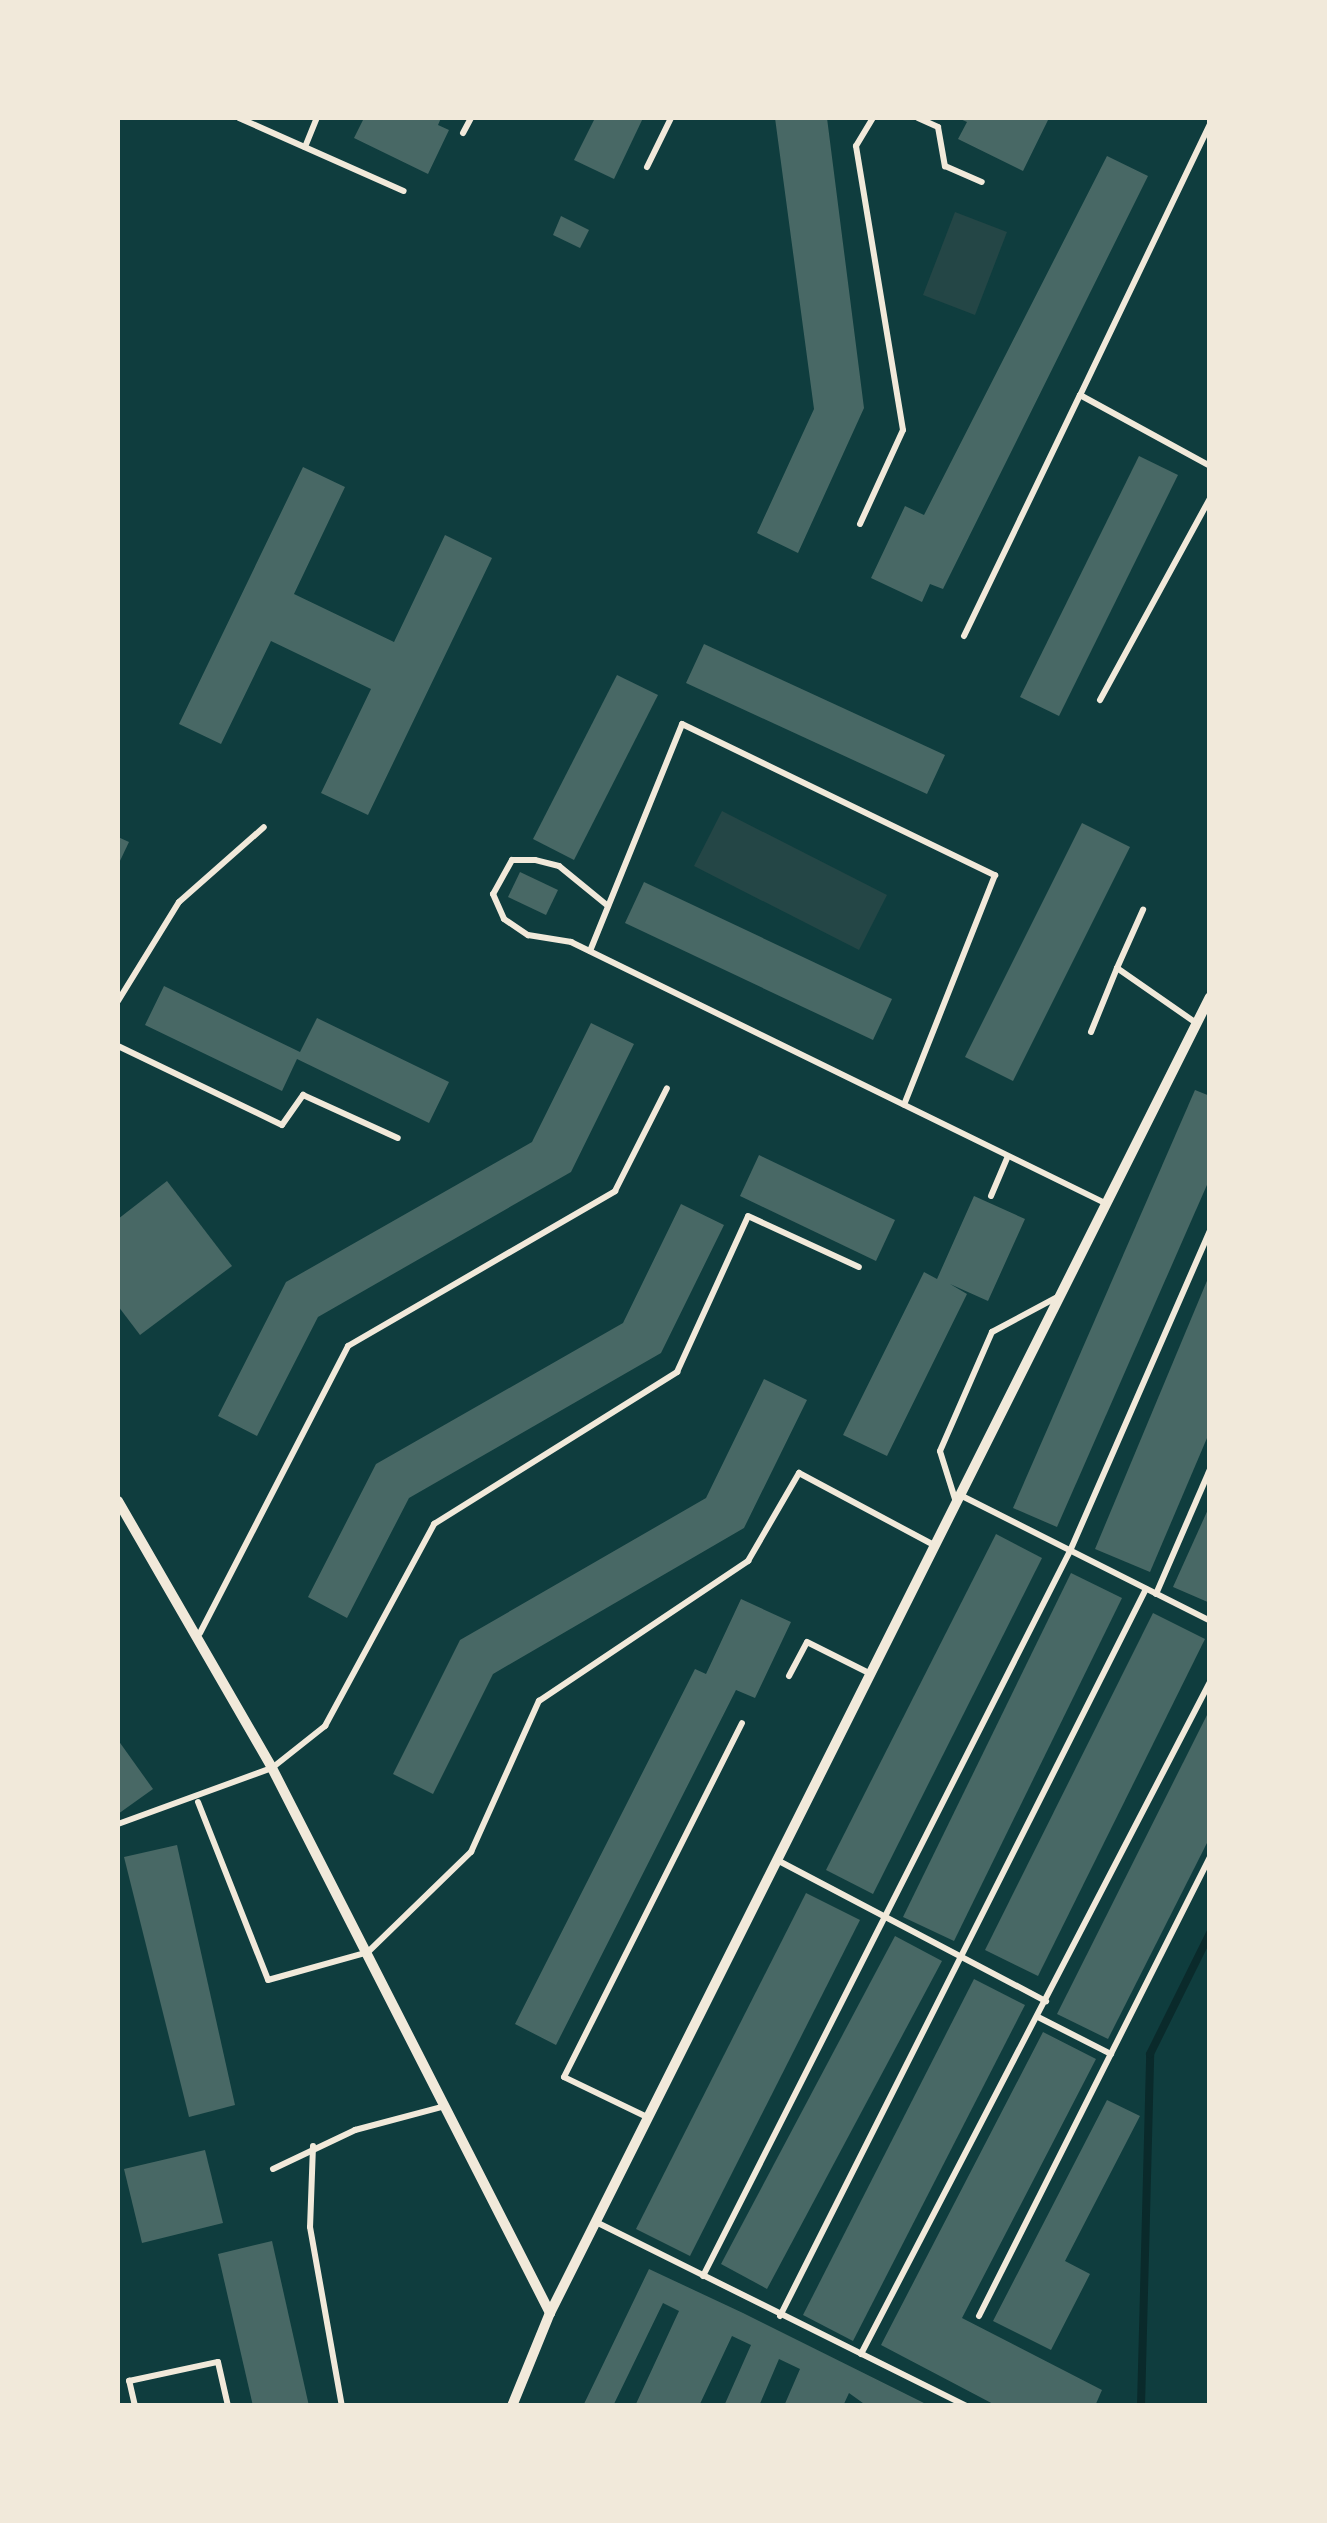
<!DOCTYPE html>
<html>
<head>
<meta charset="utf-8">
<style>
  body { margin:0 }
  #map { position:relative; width:1327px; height:2523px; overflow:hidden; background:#0f3d3e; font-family:Overpass,sans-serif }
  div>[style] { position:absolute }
  .green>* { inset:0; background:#244646 }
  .stream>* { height:8px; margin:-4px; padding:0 4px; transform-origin:4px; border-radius:4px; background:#0a2a2b }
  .building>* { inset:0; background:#486865 }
  .service>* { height:6px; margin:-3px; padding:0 3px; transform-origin:3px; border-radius:3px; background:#f1e9da }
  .minor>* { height:10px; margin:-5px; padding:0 5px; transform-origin:5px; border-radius:5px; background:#f1e9da }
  span { translate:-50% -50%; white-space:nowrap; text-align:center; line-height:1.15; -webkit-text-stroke:10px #f1e9da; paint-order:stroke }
  .frame { position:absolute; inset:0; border:120px solid #f1e9da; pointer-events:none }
</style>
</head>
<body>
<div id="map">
  <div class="green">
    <div style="clip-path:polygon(955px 212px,1007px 232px,975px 315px,923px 295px)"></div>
    <div style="clip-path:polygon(722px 811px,887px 895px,859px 950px,694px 866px)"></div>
  </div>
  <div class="stream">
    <div style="left:1141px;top:2406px;width:352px;rotate:-88.5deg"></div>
    <div style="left:1150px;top:2054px;width:135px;rotate:-63.6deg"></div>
  </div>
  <div class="building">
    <div style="clip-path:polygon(364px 118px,441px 118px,438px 125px,449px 130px,428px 174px,354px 138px)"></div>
    <div style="clip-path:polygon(595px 118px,643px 118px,614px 179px,574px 160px)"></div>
    <div style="clip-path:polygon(775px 118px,827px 118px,864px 408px,798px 553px,757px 533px,814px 409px)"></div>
    <div style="clip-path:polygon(958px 118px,1049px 118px,1023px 171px,958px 139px,967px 122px)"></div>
    <div style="clip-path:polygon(1107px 156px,1148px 176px,943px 589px,930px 584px,922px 602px,871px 578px,905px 506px,924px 515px)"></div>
    <div style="clip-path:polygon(561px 216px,589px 230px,580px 248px,553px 235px)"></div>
    <div style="clip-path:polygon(1139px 456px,1178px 475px,1059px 716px,1020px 697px)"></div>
    <div style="clip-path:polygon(303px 467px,345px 487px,294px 594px,394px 642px,445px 535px,492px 558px,368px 815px,321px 793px,371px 689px,271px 641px,221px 744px,179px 724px)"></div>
    <div style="clip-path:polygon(704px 644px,945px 755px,927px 794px,686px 683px)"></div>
    <div style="clip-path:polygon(617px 675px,658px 695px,574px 860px,533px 839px)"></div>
    <div style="clip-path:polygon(1082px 823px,1130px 847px,1013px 1081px,965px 1057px)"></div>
    <div style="clip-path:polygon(118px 837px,129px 842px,118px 865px)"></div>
    <div style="clip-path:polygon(520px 872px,558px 890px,546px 915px,508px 897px)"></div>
    <div style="clip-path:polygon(644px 882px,892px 999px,873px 1040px,625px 923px)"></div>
    <div style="clip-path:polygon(164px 986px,300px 1052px,317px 1018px,449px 1082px,429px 1123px,297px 1059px,282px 1091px,145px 1025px)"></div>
    <div style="clip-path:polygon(591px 1023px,634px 1044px,571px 1172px,318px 1317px,257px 1436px,218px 1416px,286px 1282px,532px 1142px)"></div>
    <div style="clip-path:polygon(1195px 1090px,1210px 1096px,1210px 1178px,1057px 1527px,1013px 1508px)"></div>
    <div style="clip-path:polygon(759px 1155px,895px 1220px,876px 1261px,740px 1196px)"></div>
    <div style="clip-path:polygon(167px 1181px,232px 1266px,140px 1335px,118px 1306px,118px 1219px)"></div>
    <div style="clip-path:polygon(974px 1196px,1025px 1219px,988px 1301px,950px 1284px,967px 1294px,887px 1456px,843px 1435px,924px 1272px,937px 1279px)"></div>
    <div style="clip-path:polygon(681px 1204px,724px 1225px,661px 1353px,409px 1498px,347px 1618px,308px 1597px,376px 1464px,623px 1323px)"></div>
    <div style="clip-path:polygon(1209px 1276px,1210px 1431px,1150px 1572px,1095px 1549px)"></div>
    <div style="clip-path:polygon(764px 1379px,807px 1400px,744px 1528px,493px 1674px,433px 1794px,393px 1774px,460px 1640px,706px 1498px)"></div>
    <div style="clip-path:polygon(1210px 1505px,1210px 1603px,1173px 1587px)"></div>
    <div style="clip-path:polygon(996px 1534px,1042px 1558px,873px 1894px,826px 1870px)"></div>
    <div style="clip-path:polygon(1071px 1573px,1122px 1598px,954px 1941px,903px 1917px)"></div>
    <div style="clip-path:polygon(741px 1599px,791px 1622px,755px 1698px,736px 1690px,556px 2045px,515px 2024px,695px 1669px,706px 1674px)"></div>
    <div style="clip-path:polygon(1153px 1613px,1205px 1639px,1038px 1976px,985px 1950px)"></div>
    <div style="clip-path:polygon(1210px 1709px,1210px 1837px,1108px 2039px,1057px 2014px)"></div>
    <div style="clip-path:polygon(118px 1740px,153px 1789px,118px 1814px)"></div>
    <div style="clip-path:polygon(177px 1845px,235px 2105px,189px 2117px,124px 1857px)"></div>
    <div style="clip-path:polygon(806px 1893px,860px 1920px,690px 2256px,636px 2229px)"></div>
    <div style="clip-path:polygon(895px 1936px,942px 1961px,767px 2289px,721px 2264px)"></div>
    <div style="clip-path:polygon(974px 1979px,1025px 2005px,853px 2341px,803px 2315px)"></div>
    <div style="clip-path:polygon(1043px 2032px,1096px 2059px,962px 2318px,1102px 2390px,1095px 2406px,997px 2406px,881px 2345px)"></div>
    <div style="clip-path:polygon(1107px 2100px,1140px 2116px,1065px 2261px,1090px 2274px,1051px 2350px,993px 2321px)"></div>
    <div style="clip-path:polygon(205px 2150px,223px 2223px,142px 2243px,124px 2169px)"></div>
    <div style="clip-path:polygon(272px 2241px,309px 2406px,253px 2406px,218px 2254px)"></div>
    <div style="clip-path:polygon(649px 2269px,743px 2313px,930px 2406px,867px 2406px,849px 2393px,843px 2406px,784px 2406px,800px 2369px,779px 2359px,759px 2406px,724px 2406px,751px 2345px,732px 2336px,699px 2406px,635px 2406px,679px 2311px,663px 2303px,613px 2406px,583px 2406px)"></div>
  </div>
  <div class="service">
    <div style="left:239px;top:118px;width:180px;rotate:23.9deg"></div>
    <div style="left:918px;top:118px;width:22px;rotate:24deg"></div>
    <div style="left:938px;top:127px;width:40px;rotate:80deg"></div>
    <div style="left:945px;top:166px;width:40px;rotate:23.4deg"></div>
    <div style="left:1210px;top:124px;width:301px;rotate:115.6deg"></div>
    <div style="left:1080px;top:395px;width:148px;rotate:28.6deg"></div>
    <div style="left:463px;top:133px;width:17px;rotate:-62deg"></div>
    <div style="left:305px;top:147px;width:31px;rotate:-68deg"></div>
    <div style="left:647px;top:167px;width:55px;rotate:-63.9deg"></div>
    <div style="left:860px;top:524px;width:103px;rotate:-65.4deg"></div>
    <div style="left:903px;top:430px;width:288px;rotate:-99.4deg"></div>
    <div style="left:856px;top:146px;width:33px;rotate:-59deg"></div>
    <div style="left:964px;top:636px;width:267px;rotate:-64.3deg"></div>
    <div style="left:1100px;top:700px;width:230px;rotate:-61.4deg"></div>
    <div style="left:608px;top:906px;width:63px;rotate:-140.8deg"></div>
    <div style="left:559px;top:866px;width:25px;rotate:-166deg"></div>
    <div style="left:535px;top:860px;width:23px;rotate:180deg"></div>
    <div style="left:512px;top:860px;width:39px;rotate:119deg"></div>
    <div style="left:493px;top:894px;width:27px;rotate:66deg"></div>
    <div style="left:504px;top:919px;width:29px;rotate:34deg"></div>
    <div style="left:528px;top:935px;width:44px;rotate:9.2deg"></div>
    <div style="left:571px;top:942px;width:594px;rotate:26.05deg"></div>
    <div style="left:590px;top:951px;width:245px;rotate:-67.9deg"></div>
    <div style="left:682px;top:724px;width:348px;rotate:25.8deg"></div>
    <div style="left:995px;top:875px;width:247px;rotate:111.6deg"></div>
    <div style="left:1117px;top:968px;width:64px;rotate:-65.9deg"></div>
    <div style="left:118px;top:1001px;width:116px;rotate:-58.4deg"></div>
    <div style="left:179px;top:902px;width:113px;rotate:-41.4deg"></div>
    <div style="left:1091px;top:1032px;width:69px;rotate:-67.9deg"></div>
    <div style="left:1117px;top:968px;width:96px;rotate:34.8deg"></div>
    <div style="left:118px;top:1046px;width:182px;rotate:25.7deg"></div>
    <div style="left:282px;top:1125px;width:37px;rotate:-55deg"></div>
    <div style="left:303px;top:1095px;width:104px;rotate:24.4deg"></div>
    <div style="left:991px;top:1196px;width:43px;rotate:-67deg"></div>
    <div style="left:962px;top:1496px;width:278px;rotate:26.7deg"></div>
    <div style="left:955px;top:1499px;width:50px;rotate:-107.4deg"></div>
    <div style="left:940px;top:1451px;width:130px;rotate:-66.4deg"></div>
    <div style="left:992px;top:1332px;width:76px;rotate:-28.2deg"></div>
    <div style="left:1156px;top:1594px;width:136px;rotate:-66.6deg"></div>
    <div style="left:200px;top:1633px;width:323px;rotate:-62.7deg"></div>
    <div style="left:348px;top:1346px;width:309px;rotate:-30.1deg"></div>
    <div style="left:615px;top:1191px;width:115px;rotate:-63.2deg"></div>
    <div style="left:789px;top:1676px;width:38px;rotate:-62deg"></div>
    <div style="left:807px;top:1642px;width:72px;rotate:26.6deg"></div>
    <div style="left:198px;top:1802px;width:191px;rotate:68.5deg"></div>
    <div style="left:268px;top:1980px;width:104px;rotate:-15.6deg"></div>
    <div style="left:368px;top:1952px;width:144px;rotate:-44.2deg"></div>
    <div style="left:471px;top:1852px;width:166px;rotate:-65.8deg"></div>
    <div style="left:539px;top:1701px;width:252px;rotate:-33.8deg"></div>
    <div style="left:748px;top:1561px;width:102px;rotate:-59.9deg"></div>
    <div style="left:799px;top:1473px;width:155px;rotate:28.1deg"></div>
    <div style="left:118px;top:1824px;width:164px;rotate:-20deg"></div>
    <div style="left:272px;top:1768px;width:68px;rotate:-38.4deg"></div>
    <div style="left:325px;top:1726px;width:230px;rotate:-61.6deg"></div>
    <div style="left:434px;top:1524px;width:287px;rotate:-32deg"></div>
    <div style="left:677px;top:1372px;width:171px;rotate:-65.5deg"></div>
    <div style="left:748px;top:1216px;width:122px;rotate:24.7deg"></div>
    <div style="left:777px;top:1860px;width:304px;rotate:27.7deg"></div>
    <div style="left:1038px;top:2017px;width:82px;rotate:26.9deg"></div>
    <div style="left:647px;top:2117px;width:92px;rotate:-154.3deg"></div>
    <div style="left:564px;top:2077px;width:396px;rotate:-63.3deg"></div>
    <div style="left:313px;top:2146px;width:81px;rotate:92.1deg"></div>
    <div style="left:310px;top:2227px;width:182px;rotate:79.9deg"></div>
    <div style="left:273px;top:2169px;width:91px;rotate:-25.4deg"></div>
    <div style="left:355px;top:2130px;width:93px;rotate:-14.9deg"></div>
    <div style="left:596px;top:2222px;width:414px;rotate:26.4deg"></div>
    <div style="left:703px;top:2276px;width:813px;rotate:-63.15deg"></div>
    <div style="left:1070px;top:1551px;width:350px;rotate:-66.4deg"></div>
    <div style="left:780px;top:2316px;width:814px;rotate:-63.28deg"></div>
    <div style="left:979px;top:2316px;width:514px;rotate:-63.29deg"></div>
    <div style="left:861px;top:2354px;width:757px;rotate:-62.56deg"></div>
    <div style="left:135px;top:2406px;width:26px;rotate:-103deg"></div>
    <div style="left:129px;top:2381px;width:91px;rotate:-12.1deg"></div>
    <div style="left:218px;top:2362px;width:45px;rotate:77.2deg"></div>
  </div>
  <div class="minor">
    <div style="left:118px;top:1501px;width:308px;rotate:60deg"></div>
    <div style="left:272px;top:1768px;width:612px;rotate:62.97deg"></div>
    <div style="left:512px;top:2406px;width:100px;rotate:-67.8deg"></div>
    <div style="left:550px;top:2313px;width:1472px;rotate:-63.37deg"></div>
  </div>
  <div class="frame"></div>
</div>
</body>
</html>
